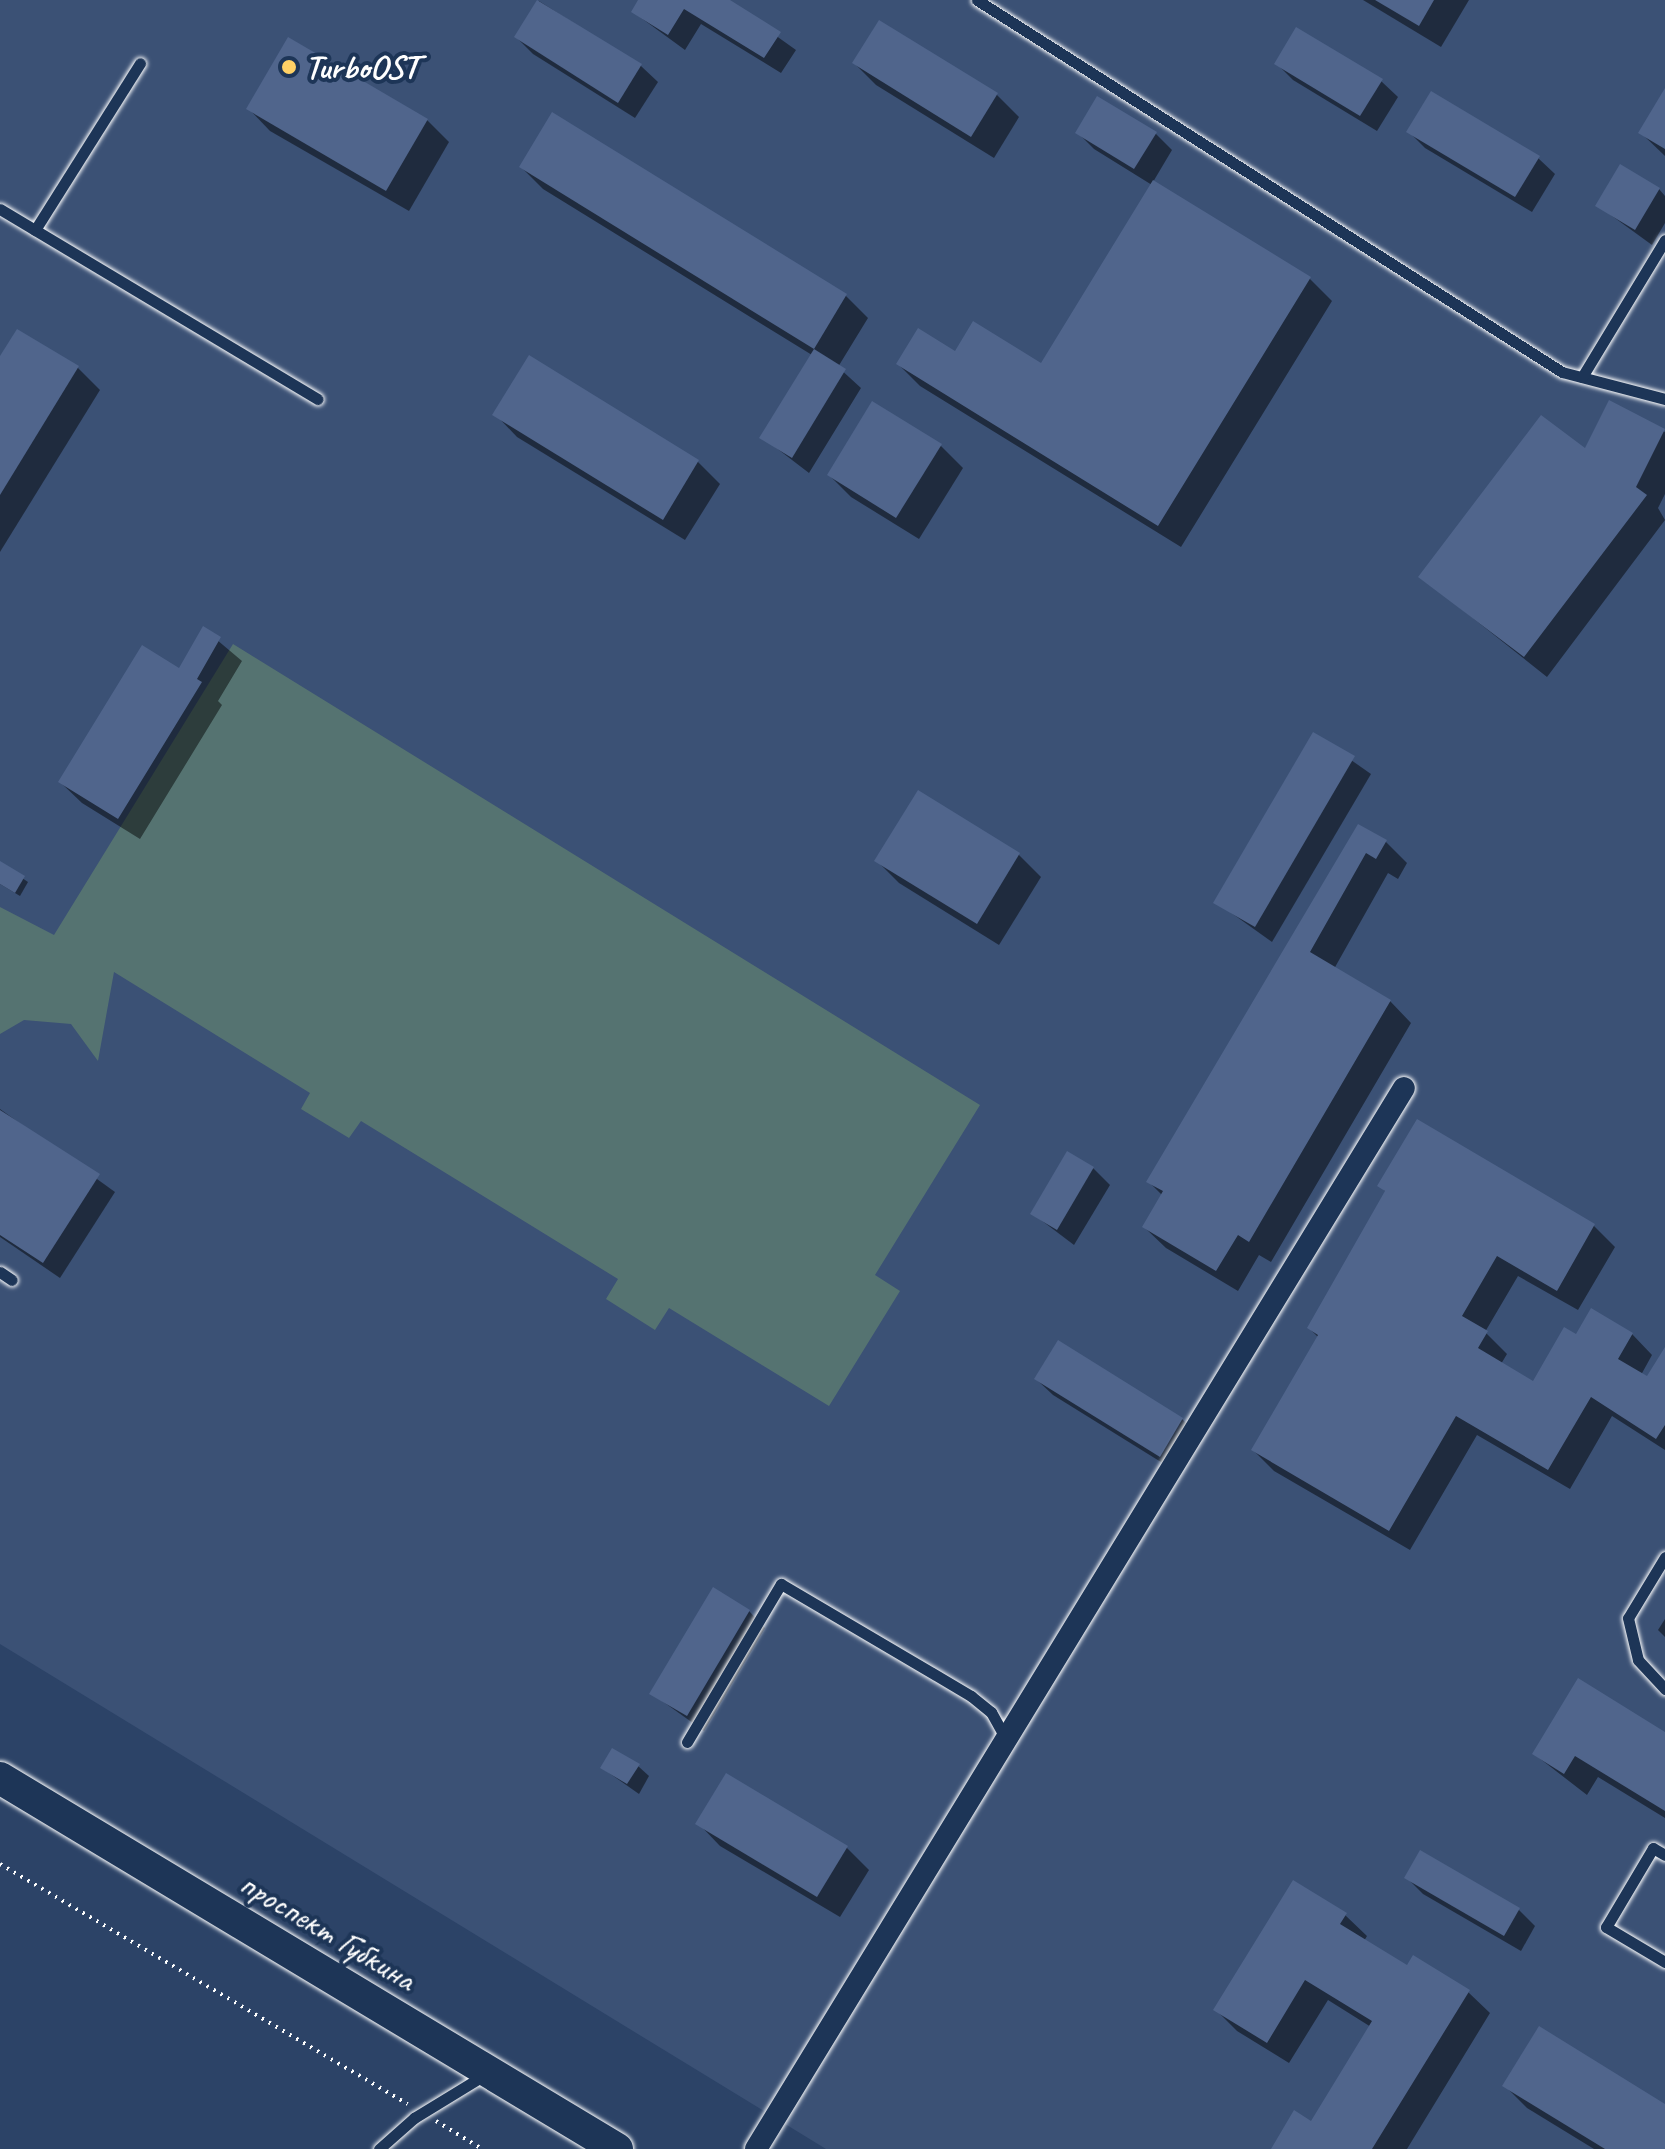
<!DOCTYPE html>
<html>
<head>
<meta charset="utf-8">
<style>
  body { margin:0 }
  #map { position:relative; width:1665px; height:2149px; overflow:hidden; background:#2c4367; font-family:Caveat,sans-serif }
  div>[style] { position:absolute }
  .built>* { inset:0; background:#3b5175 }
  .green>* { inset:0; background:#557371 }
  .shadow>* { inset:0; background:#0007 }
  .building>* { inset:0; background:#50658c }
  .path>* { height:4px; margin-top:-2px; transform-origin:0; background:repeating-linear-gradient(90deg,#fff 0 2px,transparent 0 8px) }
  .roads { filter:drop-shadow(0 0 2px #fff) drop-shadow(0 0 2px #fff) }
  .service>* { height:11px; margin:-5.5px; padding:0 5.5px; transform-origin:5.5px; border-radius:5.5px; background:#1d3557 }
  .minor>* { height:22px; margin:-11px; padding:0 11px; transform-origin:11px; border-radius:11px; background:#1d3557 }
  .secondary>* { height:32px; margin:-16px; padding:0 16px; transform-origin:16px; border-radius:16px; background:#1d3557 }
  .dots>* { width:22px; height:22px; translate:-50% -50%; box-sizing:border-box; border:4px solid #1d3557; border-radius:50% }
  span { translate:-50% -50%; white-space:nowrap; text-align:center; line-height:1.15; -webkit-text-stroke:8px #1d3557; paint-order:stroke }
  .poi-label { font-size:34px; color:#fff; font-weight:700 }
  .left { translate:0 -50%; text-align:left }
  .street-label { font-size:34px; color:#fff }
</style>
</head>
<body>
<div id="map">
  <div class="built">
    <div style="clip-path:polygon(0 0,1665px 0,1665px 2149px,826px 2149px,0 1644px)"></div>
  </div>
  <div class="green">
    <div style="clip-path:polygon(233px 644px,980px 1105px,875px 1275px,900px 1291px,829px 1406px,669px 1308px,655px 1330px,606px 1299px,618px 1279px,361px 1121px,349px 1138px,301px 1109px,310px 1093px,114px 972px,98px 1061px,71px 1024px,24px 1020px,0 1034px,0 907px,54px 935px)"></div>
  </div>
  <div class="shadow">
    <div style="clip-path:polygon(641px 0,726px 0,796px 50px,781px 73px,701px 24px,685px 50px,633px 12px)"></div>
    <div style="clip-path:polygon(1363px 0,1469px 0,1441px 47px)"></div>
    <div style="clip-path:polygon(539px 1px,641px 66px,658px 82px,635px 118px,533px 54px,516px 37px)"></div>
    <div style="clip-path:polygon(879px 22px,997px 95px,1019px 117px,994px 158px,876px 85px,854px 63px)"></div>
    <div style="clip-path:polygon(1277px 64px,1381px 81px,1398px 97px,1377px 131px,1293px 80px)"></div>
    <div style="clip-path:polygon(1665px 92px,1665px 156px,1641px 133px)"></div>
    <div style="clip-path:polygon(248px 108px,427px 120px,449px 142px,409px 211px,270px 131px)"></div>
    <div style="clip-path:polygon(553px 115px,846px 296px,868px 318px,838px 367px,861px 388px,809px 473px,762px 437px,812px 355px,543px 189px,521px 167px)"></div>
    <div style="clip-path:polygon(1077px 132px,1156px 134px,1172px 150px,1153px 182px,1310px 279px,1332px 301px,1181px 547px,920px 386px,898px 364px,956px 354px,1042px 366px,1152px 185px,1094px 149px)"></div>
    <div style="clip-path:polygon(1409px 132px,1538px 158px,1555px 174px,1532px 212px,1425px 148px)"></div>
    <div style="clip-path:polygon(1659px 189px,1665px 196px,1665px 223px,1652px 245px,1597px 205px)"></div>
    <div style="clip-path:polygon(0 360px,78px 368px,100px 390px,0 552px)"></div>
    <div style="clip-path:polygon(1610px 403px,1665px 432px,1665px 494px,1658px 508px,1665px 520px,1547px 677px,1421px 577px,1585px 451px)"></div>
    <div style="clip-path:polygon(495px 414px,698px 462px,720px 484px,685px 540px,517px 437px)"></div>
    <div style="clip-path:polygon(941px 446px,963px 468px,919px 539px,851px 497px,829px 475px)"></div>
    <div style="clip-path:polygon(204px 629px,242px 661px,218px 701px,222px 705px,140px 839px,82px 803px,60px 782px,179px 671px)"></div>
    <div style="clip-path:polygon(1314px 734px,1371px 774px,1272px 942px,1216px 902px)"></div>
    <div style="clip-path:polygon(1359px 826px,1386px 842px,1407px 863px,1398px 879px,1388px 873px,1334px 969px,1390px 1001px,1411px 1023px,1271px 1262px,1259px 1255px,1238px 1291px,1166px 1248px,1144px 1227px,1163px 1196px,1148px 1181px)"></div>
    <div style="clip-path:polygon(1019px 855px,1041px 877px,999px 945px,899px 883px,877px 861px)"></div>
    <div style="clip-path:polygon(0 863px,28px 882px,20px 896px,0 884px)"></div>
    <div style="clip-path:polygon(0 1109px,115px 1192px,60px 1278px,0 1237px)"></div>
    <div style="clip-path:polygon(1417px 1122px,1594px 1226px,1615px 1247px,1578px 1310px,1518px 1276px,1485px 1332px,1507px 1354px,1501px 1364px,1534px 1383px,1577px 1337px,1632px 1334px,1652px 1355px,1641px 1375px,1648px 1379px,1665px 1351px,1665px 1450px,1612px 1416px,1570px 1489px,1477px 1435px,1410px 1550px,1274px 1471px,1253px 1450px,1319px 1338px,1309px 1328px,1386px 1192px,1380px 1186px)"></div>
    <div style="clip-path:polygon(1093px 1168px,1110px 1185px,1074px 1245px,1033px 1214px)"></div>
    <div style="clip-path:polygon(1036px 1379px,1182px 1419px,1199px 1436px,1177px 1472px,1053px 1395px)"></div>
    <div style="clip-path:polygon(749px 1611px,765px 1628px,704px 1731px,651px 1693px)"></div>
    <div style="clip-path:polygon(1665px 1619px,1665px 1637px,1658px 1630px)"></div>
    <div style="clip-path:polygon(1665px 1734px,1665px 1818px,1598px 1777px,1587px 1795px,1534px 1754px)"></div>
    <div style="clip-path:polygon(638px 1766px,649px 1776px,639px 1794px,602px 1768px)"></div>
    <div style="clip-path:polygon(698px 1823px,846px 1847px,869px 1870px,840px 1917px,720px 1846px)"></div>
    <div style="clip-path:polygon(1407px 1878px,1519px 1910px,1535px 1926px,1521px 1951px,1423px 1894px)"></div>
    <div style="clip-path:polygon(1345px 1915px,1367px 1936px,1364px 1941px,1407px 1968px,1468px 1992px,1490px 2013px,1407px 2149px,1273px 2149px,1312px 2124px,1371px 2027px,1328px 2000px,1289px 2063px,1237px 2031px,1216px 2010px)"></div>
    <div style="clip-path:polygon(1505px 2086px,1665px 2106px,1665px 2149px,1594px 2149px,1527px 2108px)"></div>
  </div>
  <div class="building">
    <div style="clip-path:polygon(537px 0,642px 64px,618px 103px,514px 37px)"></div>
    <div style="clip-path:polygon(638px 0,730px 0,781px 32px,764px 58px,684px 9px,668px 35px,631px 12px)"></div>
    <div style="clip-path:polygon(1375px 0,1434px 0,1419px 26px)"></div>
    <div style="clip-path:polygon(879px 20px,998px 93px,971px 137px,852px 63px)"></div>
    <div style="clip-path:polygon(1296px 27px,1383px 79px,1360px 116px,1274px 64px)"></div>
    <div style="clip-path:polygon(288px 37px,428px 119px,386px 191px,246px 109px)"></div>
    <div style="clip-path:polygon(1665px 88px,1665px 149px,1638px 133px)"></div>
    <div style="clip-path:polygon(1431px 91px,1540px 156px,1515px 197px,1406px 132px)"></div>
    <div style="clip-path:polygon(1097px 96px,1157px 132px,1134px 169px,1075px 133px)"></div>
    <div style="clip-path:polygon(552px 112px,847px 294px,814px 349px,519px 167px)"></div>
    <div style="clip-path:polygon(1620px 164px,1660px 188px,1635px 230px,1595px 206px)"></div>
    <div style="clip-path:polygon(1153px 180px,1311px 277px,1158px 526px,896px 364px,918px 328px,955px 351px,973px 321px,1041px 363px)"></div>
    <div style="clip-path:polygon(17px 329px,79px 366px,0 495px,0 356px)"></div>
    <div style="clip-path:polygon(814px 349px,846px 369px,792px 458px,759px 438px)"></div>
    <div style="clip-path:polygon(529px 355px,699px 460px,663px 520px,492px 415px)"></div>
    <div style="clip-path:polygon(1609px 400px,1665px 429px,1636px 487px,1647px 495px,1524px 657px,1418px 577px,1541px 415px,1585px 448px)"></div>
    <div style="clip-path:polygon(872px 401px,942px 444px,896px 518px,827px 475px)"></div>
    <div style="clip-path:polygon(203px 626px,221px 637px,197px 679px,202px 682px,118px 819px,58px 782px,142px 645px,179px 668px)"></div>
    <div style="clip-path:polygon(1313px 732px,1355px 756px,1255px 927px,1213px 903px)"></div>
    <div style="clip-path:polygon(918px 790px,1020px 853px,977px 924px,874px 861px)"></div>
    <div style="clip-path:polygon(1358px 824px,1387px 840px,1376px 859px,1366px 853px,1310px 952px,1391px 1000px,1249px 1242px,1238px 1235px,1216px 1271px,1142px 1227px,1163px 1191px,1146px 1182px)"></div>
    <div style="clip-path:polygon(0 861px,25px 876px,15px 893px,0 884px)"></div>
    <div style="clip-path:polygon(0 1110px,100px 1174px,43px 1263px,0 1235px)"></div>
    <div style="clip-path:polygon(1417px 1119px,1595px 1224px,1557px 1291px,1497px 1256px,1462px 1316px,1488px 1331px,1478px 1348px,1533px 1381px,1564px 1327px,1576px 1334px,1591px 1308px,1633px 1333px,1618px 1359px,1647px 1376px,1665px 1347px,1665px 1425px,1656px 1439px,1591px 1397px,1548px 1470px,1456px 1416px,1389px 1531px,1251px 1450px,1318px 1335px,1307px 1328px,1385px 1191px,1377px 1186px)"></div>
    <div style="clip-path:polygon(1067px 1151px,1094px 1167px,1057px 1230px,1030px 1214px)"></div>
    <div style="clip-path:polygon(1058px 1340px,1183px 1418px,1160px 1457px,1034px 1379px)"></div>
    <div style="clip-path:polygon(713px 1587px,750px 1610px,687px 1716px,649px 1694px)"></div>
    <div style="clip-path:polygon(1578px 1678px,1665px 1732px,1665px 1811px,1575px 1756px,1564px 1774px,1532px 1754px)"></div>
    <div style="clip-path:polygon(612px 1748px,640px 1764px,627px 1784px,600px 1768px)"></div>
    <div style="clip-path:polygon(726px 1773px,848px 1846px,817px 1897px,695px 1824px)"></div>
    <div style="clip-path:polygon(1420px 1850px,1520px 1908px,1504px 1936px,1404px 1878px)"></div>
    <div style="clip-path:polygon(1293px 1880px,1347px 1913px,1340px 1924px,1407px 1965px,1413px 1955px,1470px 1990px,1372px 2149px,1271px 2149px,1294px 2110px,1311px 2121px,1372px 2021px,1305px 1980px,1267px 2043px,1213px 2010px)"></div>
    <div style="clip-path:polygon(1539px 2026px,1665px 2104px,1665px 2149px,1605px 2149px,1502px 2086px)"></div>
  </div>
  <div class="path">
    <div style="left:0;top:1864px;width:473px;rotate:30.5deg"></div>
    <div style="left:436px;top:2121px;width:54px;rotate:31.3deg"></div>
  </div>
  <div class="roads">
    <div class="service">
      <div style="left:977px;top:0;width:693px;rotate:32.45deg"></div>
      <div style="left:1562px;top:372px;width:106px;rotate:14.7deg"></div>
      <div style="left:0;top:209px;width:370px;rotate:30.9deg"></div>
      <div style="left:35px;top:230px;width:197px;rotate:-57.8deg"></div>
      <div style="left:1582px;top:377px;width:160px;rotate:-58.8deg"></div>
      <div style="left:0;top:1272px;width:14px;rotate:34deg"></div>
      <div style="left:1665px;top:1557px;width:71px;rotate:121.2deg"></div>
      <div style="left:1628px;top:1618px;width:43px;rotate:76.6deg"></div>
      <div style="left:1638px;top:1660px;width:40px;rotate:47deg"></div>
      <div style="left:687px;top:1742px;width:184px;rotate:-59.3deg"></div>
      <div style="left:781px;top:1584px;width:221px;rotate:30.5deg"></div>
      <div style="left:971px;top:1696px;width:26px;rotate:39deg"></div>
      <div style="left:991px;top:1712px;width:31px;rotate:61deg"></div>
      <div style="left:1665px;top:1855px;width:14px;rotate:-150deg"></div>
      <div style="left:1653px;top:1848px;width:92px;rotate:120.7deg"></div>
      <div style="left:1606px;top:1927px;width:69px;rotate:30.7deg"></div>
      <div style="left:379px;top:2149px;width:47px;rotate:-41.5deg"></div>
      <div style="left:414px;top:2118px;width:84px;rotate:-31.4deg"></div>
    </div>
    <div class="minor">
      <div style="left:756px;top:2149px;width:1243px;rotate:-58.59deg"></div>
    </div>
    <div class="secondary">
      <div style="left:0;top:1778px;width:720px;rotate:31.02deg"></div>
    </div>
  </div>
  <div class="dots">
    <div style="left:289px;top:67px;background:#ffd166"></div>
  </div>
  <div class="poi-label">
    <span class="left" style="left:305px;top:67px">TurboOST</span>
  </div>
  <div class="street-label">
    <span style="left:328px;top:1931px;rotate:31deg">проспект Губкина</span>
  </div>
</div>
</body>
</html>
